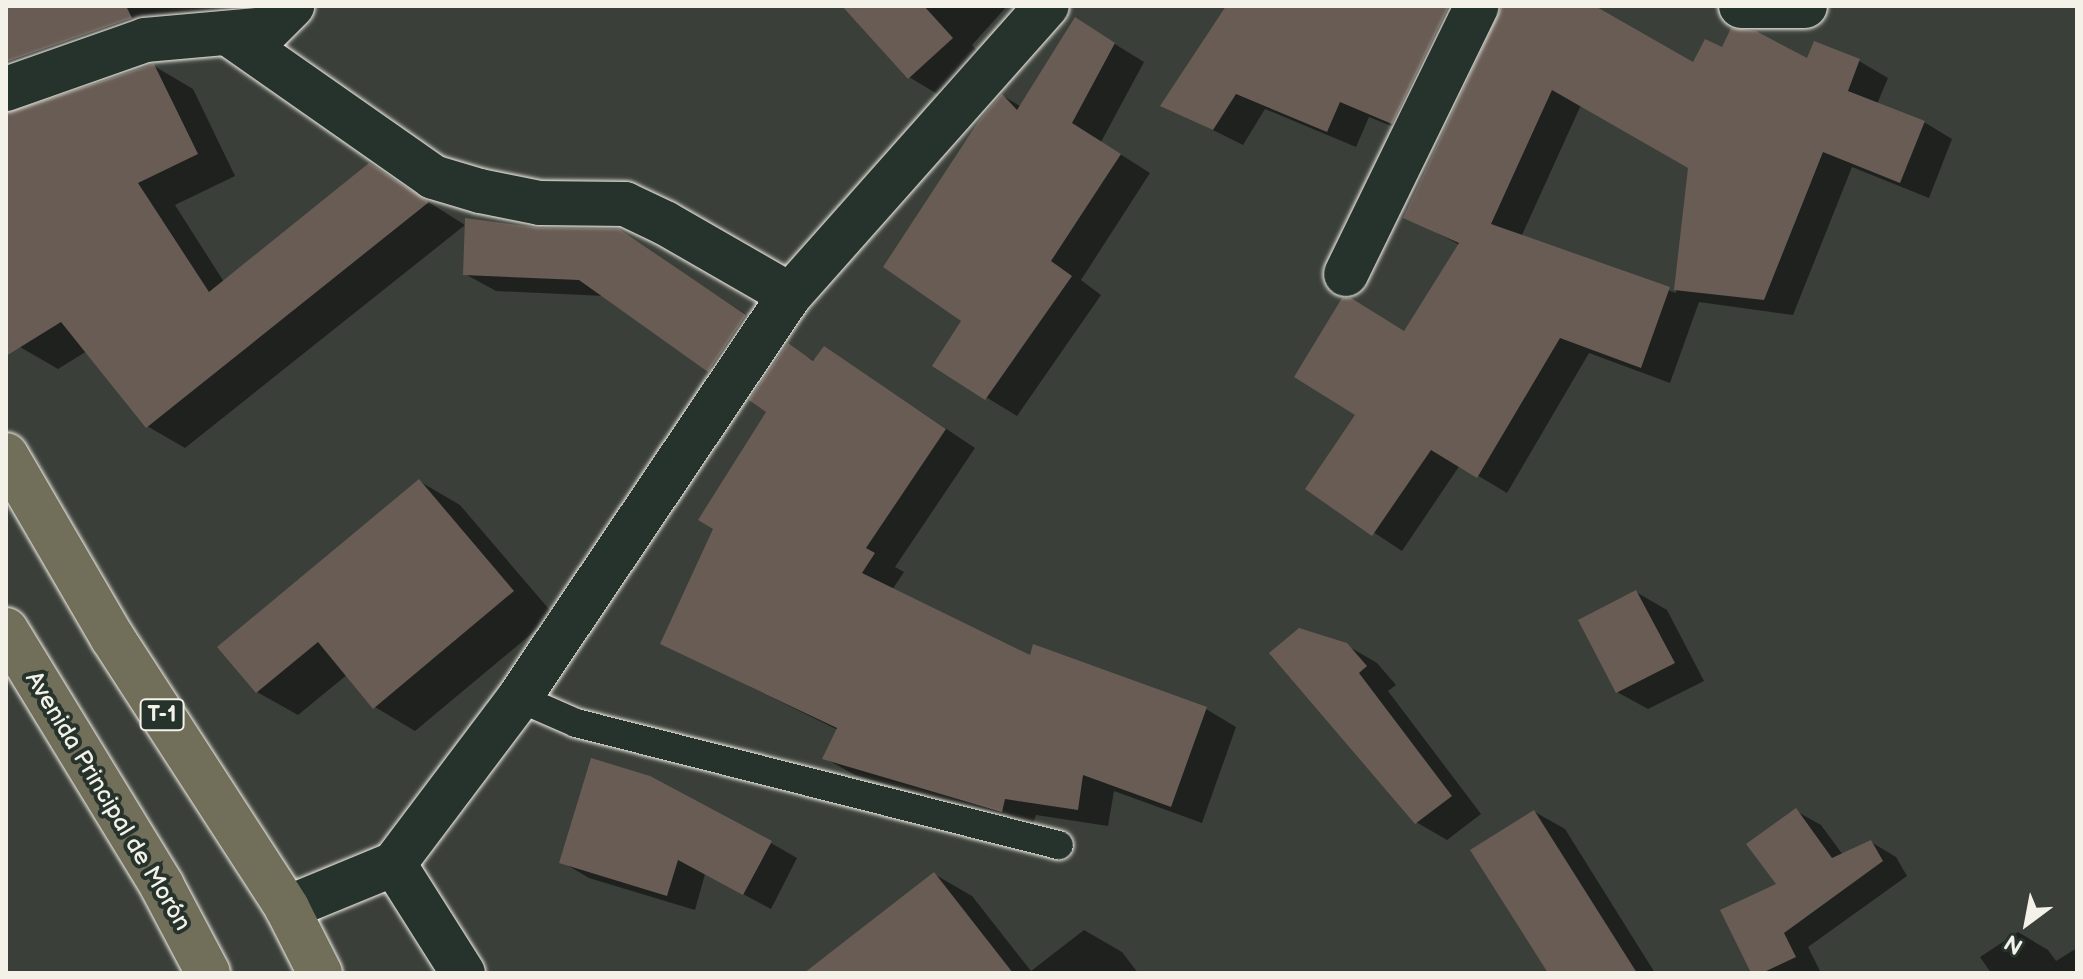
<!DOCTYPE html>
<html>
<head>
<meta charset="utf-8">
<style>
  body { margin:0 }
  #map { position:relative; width:2083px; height:979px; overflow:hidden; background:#3a3f39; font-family:"Balsamiq Sans",sans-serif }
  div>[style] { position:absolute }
  .shadow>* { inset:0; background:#0007 }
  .building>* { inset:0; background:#685c55 }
  .roads { filter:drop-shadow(0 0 2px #f4f1e8) drop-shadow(0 0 2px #f4f1e8) }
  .service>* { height:28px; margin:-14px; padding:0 14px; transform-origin:14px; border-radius:14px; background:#26332d }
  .minor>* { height:44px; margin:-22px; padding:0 22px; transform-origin:22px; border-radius:22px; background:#26332d }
  .primary>* { height:44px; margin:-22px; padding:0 22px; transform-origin:22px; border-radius:22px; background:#716e59 }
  span { translate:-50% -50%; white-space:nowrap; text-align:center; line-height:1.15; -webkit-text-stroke:8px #26332d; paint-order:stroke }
  .shield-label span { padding:2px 6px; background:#26332d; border:2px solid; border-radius:6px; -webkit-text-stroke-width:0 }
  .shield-label { font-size:22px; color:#f4f1e8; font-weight:700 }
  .street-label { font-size:24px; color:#f4f1e8 }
  .frame { position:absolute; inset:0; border:8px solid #f4f1e8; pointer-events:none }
  .north { position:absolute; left:1987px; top:883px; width:80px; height:80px; -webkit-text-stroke:6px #26332d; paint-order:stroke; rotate:212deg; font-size:22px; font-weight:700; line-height:32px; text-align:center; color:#f4f1e8 }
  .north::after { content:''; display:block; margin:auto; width:28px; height:36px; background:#f4f1e8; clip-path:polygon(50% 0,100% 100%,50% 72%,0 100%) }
</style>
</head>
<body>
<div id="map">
  <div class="shadow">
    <div style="clip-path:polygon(6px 6px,268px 6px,6px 93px)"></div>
    <div style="clip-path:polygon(845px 6px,1007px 6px,972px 45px,982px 56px,939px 95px,909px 77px)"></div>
    <div style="clip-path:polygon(1368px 6px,1488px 6px,1421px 138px,1369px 117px,1356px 147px,1265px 109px,1243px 145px,1163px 105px)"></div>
    <div style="clip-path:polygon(evenodd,1503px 6px,1591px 6px,1694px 65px,1723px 50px,1808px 61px,1859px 61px,1888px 78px,1877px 104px,1924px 122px,1952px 139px,1929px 198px,1852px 167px,1793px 315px,1699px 302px,1670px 383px,1589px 353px,1507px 493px,1460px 465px,1402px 551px,1308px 489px,1358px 415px,1460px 245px,1406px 217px,1503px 6px,1581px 105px,1690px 167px,1676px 293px,1521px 237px,1581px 105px)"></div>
    <div style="clip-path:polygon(1105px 38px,1144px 62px,1101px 142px,1150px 173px,1081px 280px,1101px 295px,1017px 416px,935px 366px,963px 321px,1003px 96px,1020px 106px)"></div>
    <div style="clip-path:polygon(154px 66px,193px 89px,235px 176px,175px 205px,224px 282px,370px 165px,465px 225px,185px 448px,147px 426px,87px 351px,58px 369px,20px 347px,6px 326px,6px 114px)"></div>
    <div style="clip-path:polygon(540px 230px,619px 231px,776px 334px,740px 387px,605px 296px,496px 291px,465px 274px)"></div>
    <div style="clip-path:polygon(788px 346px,816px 362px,825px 348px,975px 448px,895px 567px,904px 572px,892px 590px,1031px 657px,1206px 709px,1236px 727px,1202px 823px,1114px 791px,1108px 826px,1036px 815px,1032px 828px,855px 775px,824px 758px,838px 730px,662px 643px,768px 411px)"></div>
    <div style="clip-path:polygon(419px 481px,460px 505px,554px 615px,415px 731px,375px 707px,348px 674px,298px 715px,257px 692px)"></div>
    <div style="clip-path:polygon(1636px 592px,1667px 610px,1704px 681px,1648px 709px,1617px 692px)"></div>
    <div style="clip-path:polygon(1346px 645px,1377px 663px,1396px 685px,1388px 691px,1481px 814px,1447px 840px,1416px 822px)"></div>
    <div style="clip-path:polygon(1796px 811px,1821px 825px,1843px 855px,1871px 842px,1896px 857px,1907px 876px,1808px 947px,1820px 971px,1753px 973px)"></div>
    <div style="clip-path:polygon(1535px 812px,1565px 829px,1655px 973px,1550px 973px)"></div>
    <div style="clip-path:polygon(771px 843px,797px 858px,771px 909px,705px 874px,695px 910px,589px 878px,562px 862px)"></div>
    <div style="clip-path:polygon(934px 874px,972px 896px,1031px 971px,1084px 930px,1122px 952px,1138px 973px,807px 973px)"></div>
    <div style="clip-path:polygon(2018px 932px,2048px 950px,2056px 961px,2077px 948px,2077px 973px,1991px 973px,1980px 957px)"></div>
  </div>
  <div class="building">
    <div style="clip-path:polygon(6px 6px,126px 6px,132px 18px,6px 62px)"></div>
    <div style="clip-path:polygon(842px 6px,924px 6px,953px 38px,908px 79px)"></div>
    <div style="clip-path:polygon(1226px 6px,1449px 6px,1392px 124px,1340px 102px,1327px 132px,1236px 94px,1213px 130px,1160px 106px)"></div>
    <div style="clip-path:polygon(1502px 6px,1595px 6px,1693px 62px,1705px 39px,1722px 47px,1731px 28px,1756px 31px,1807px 58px,1814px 41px,1860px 59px,1848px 91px,1925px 121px,1900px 183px,1823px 152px,1764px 300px,1674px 290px,1688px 168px,1552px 90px,1491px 224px,1670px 287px,1641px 368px,1560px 338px,1477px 478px,1431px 450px,1372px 536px,1305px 489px,1355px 415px,1294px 377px,1342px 298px,1351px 298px,1404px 331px,1459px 243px,1403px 218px)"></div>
    <div style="clip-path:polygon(1075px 17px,1115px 43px,1072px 123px,1121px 154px,1051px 261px,1072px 276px,985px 400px,932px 366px,961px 321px,883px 267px,978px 122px,1002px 94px,1017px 110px)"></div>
    <div style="clip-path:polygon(154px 64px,198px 154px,138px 183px,209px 292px,369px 163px,429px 202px,146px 428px,61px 322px,6px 356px,6px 113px)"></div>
    <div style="clip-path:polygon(465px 218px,540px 228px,619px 229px,746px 315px,708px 372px,579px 280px,463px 275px)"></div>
    <div style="clip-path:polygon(788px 343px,813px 361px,824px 346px,946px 429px,866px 548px,875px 553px,862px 573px,1030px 655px,1033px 644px,1207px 707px,1171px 807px,1083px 775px,1078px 810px,1005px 799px,1002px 812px,822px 759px,837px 728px,660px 644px,713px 529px,698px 520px,766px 412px,749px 400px)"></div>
    <div style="clip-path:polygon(419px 479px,514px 591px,373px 709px,318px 642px,256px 693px,217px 647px)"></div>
    <div style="clip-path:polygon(1636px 590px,1675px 663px,1616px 693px,1578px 620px)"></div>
    <div style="clip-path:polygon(1299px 628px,1347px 643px,1367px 666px,1359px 673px,1452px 796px,1415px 824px,1269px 653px)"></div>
    <div style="clip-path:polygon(591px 758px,650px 776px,772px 841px,743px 895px,678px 860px,667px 896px,559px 863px)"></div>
    <div style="clip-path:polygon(1796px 808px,1832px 858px,1871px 840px,1883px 861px,1784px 933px,1796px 957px,1762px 973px,1751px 973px,1720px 910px,1776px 884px,1746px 844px)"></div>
    <div style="clip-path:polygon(1534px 810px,1637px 973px,1548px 973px,1470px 850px)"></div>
    <div style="clip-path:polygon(934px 872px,1013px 973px,804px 973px,867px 924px)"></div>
  </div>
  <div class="roads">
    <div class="service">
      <div style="left:519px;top:698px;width:62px;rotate:23.7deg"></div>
      <div style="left:576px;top:723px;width:498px;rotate:14.2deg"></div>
    </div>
    <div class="minor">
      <div style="left:1741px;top:6px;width:64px"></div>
      <div style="left:229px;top:34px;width:249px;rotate:35deg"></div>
      <div style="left:433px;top:177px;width:49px;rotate:16.6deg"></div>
      <div style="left:480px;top:191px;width:61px;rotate:11.3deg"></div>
      <div style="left:540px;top:203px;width:85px;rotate:0.7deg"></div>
      <div style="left:625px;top:204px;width:44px;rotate:25.4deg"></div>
      <div style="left:665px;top:223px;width:144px;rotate:29.9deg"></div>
      <div style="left:6px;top:89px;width:147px;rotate:-19.4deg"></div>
      <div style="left:145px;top:40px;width:124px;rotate:-5.1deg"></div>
      <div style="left:269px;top:29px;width:33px;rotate:-45deg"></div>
      <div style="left:1346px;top:274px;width:298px;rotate:-64deg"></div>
      <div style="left:394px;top:864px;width:129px;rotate:57.7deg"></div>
      <div style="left:287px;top:908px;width:116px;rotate:-22.4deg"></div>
      <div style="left:394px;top:864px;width:208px;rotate:-53deg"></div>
      <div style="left:519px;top:698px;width:486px;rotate:-56.1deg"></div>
      <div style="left:790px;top:295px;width:387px;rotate:-48.4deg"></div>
    </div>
    <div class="primary">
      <div style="left:6px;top:455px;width:211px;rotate:59.8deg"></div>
      <div style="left:112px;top:637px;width:323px;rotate:57.1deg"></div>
      <div style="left:287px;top:908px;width:73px;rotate:63.1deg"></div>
      <div style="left:6px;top:630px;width:300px;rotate:58.6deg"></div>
      <div style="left:162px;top:886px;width:98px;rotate:62.1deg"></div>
    </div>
  </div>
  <div class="shield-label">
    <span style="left:162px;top:715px">T-1</span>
  </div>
  <div class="street-label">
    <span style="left:108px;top:801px;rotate:59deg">Avenida Principal de Morón</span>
  </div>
  <div class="frame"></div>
  <div class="north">N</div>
</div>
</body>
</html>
